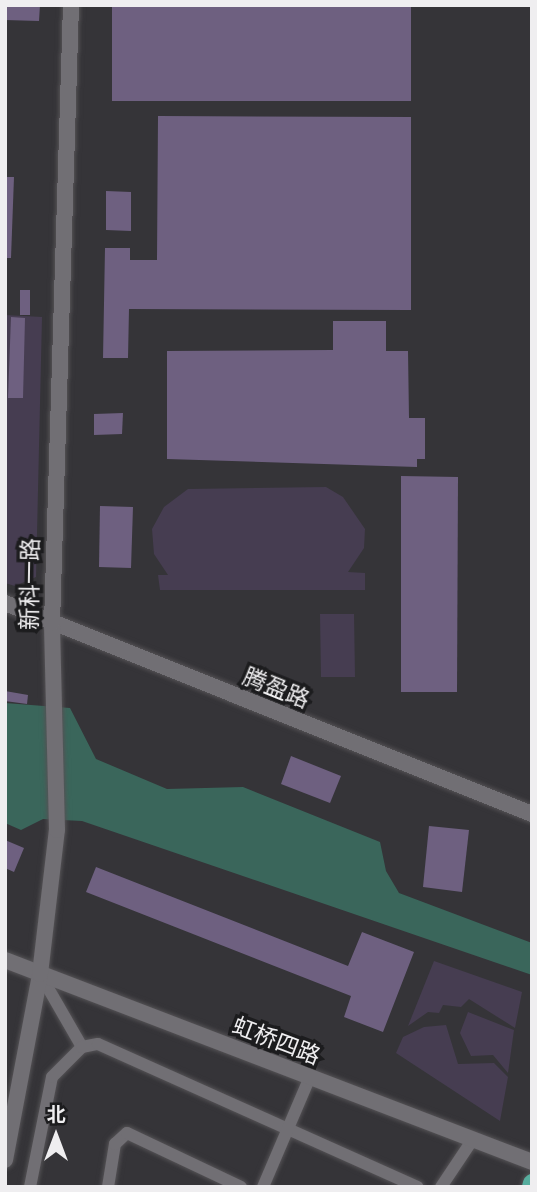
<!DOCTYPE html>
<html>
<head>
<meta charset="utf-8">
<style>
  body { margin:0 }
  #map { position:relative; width:537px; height:1192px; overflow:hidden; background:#353438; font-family:"Roboto Serif","Noto Sans SC",serif }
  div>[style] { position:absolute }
  .green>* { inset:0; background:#463d51 }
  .water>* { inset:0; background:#3a665b }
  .building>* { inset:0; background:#6e6080 }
  .roads { filter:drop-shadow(0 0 2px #545255) drop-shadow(0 0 2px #545255) }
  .minor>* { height:12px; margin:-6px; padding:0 6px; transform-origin:6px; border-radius:6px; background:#716f74 }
  .tertiary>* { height:16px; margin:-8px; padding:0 8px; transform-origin:8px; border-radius:8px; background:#716f74 }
  .primary>* { height:18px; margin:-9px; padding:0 9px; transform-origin:9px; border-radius:9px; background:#57ad9e }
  span { translate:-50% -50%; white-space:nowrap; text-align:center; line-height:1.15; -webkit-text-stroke:7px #1c1c1e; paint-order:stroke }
  .street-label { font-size:23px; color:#efeef0 }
  .frame { position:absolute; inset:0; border:7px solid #efeef0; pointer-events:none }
  .north { position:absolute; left:21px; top:1101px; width:70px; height:70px; -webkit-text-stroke:5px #1c1c1e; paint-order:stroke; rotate:0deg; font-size:19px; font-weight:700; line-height:28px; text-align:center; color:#efeef0 }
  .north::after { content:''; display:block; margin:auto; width:24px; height:32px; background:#efeef0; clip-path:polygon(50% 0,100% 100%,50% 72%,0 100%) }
</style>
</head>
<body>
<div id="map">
  <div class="green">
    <div style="clip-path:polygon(5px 315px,42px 317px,36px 577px,15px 586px,5px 583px)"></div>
    <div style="clip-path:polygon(326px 487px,343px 497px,365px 529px,364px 548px,348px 572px,365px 573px,365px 590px,160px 590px,158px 575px,168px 575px,154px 554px,152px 529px,164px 507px,188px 489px)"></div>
    <div style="clip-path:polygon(354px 614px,355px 677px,321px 677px,320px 614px)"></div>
    <div style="clip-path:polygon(434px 961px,522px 992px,515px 1028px,469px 999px,461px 1007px,443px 1005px,439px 1013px,428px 1012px,408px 1026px)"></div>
    <div style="clip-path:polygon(468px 1012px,514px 1030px,508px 1073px,493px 1055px,471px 1056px,460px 1033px)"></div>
    <div style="clip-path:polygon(446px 1025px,458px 1064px,494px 1063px,508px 1077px,500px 1121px,396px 1053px,403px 1037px,424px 1027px)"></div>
  </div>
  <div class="water">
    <div style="clip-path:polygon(5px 703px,70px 708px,96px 759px,167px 789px,243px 787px,380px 842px,386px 871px,399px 893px,532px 943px,532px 975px,82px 821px,43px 819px,21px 830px,5px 823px)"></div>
  </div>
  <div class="building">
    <div style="clip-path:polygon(5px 5px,40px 5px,39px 21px,5px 20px)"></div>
    <div style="clip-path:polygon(112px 5px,411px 5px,411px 101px,112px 101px)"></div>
    <div style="clip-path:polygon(158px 116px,411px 117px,411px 310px,129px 309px,128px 358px,103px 358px,105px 248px,130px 248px,130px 260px,157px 260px)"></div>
    <div style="clip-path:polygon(5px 177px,14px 177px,11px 258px,5px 258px)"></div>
    <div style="clip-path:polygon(106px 191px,131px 192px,131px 231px,106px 230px)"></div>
    <div style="clip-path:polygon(20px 290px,30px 290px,30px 315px,20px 315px)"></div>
    <div style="clip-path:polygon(11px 317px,25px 318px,23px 398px,8px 398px)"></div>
    <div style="clip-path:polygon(333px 321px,386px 321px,386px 351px,408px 351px,409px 418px,425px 418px,425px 459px,417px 459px,417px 467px,167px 459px,167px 351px,333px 350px)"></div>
    <div style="clip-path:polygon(123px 413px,122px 434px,94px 435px,94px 414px)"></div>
    <div style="clip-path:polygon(401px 476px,458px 477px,457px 692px,401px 692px)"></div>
    <div style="clip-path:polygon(100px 506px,133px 507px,131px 568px,99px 567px)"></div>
    <div style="clip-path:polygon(5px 691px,28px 695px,27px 704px,5px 701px)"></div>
    <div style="clip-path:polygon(291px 756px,341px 776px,330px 803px,281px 784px)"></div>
    <div style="clip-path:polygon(429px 826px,469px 830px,462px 892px,423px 887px)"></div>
    <div style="clip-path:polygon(5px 840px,24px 848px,14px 872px,5px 868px)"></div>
    <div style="clip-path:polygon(96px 867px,348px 966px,362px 932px,414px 952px,383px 1032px,344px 1017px,351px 996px,86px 892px)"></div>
  </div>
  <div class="roads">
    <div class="minor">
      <div style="left:40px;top:974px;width:84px;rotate:60.1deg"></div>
      <div style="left:30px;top:1187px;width:112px;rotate:-78.7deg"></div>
      <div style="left:52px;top:1077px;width:42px;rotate:-45deg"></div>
      <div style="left:82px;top:1047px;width:16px;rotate:-11deg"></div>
      <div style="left:98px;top:1044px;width:350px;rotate:24.1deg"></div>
      <div style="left:108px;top:1187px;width:44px;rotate:-80.8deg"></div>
      <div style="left:115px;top:1144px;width:16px;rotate:-43deg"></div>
      <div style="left:127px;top:1133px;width:126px;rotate:25.3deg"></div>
      <div style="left:263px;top:1187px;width:117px;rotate:-66.9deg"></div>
      <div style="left:441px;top:1187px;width:54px;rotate:-56.3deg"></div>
    </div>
    <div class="tertiary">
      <div style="left:5px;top:603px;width:568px;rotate:21.82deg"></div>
      <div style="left:5px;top:960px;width:564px;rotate:20.97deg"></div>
      <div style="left:5px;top:1160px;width:189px;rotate:-79.3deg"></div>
      <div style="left:40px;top:974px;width:145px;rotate:-83.3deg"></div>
      <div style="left:57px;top:830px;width:207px;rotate:-91.4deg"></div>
      <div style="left:52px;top:623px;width:618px;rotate:-88.24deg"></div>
    </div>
    <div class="primary">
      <div style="left:531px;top:1187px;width:4px;rotate:-76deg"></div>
    </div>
  </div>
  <div class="street-label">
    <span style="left:31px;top:584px;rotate:-89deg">新科一路</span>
    <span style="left:276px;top:689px;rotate:22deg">腾盈路</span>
    <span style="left:276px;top:1042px;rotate:21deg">虹桥四路</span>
  </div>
  <div class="frame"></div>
  <div class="north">北</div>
</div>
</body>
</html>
